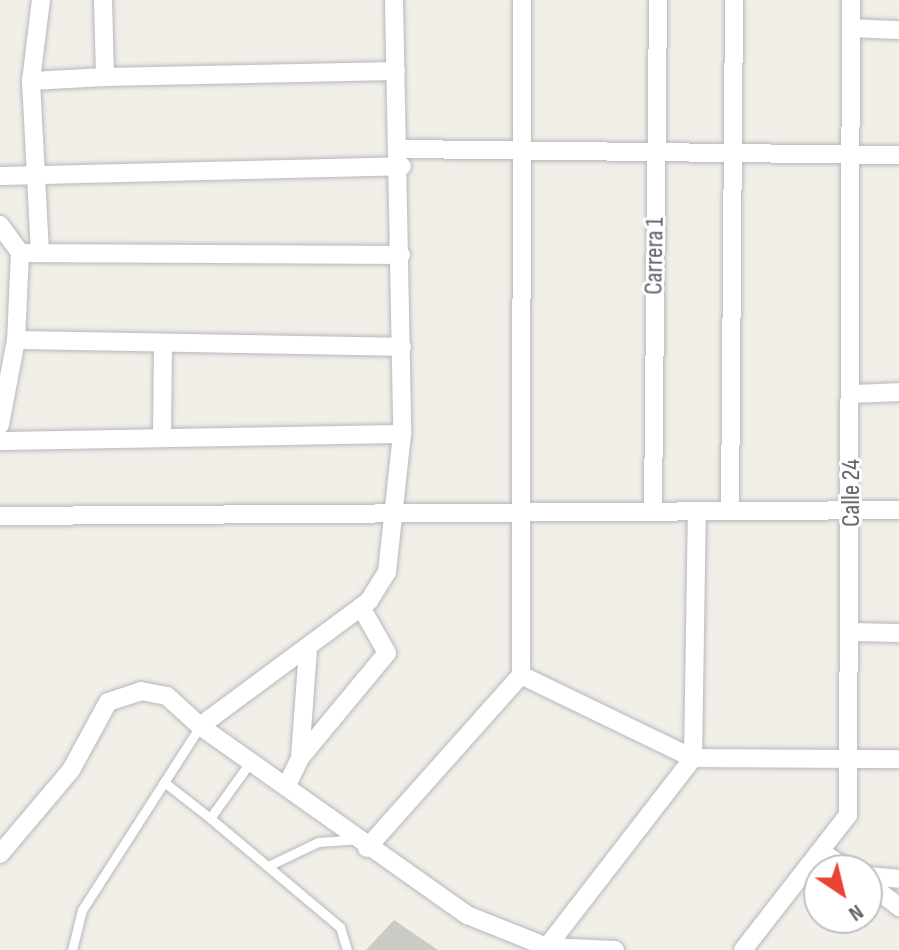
<!DOCTYPE html>
<html>
<head>
<meta charset="utf-8">
<style>
  body { margin:0 }
  #map { position:relative; width:899px; height:950px; overflow:hidden; background:#f1efe8; font-family:"Sofia Sans Condensed",sans-serif }
  div>[style] { position:absolute }
  .building>* { inset:0; background:#cccac5 }
  .roads { filter:drop-shadow(0 0 2px #b5b8bc) drop-shadow(0 0 2px #b5b8bc) }
  .service>* { height:9px; margin:-4.5px; padding:0 4.5px; transform-origin:4.5px; border-radius:4.5px; background:#fff }
  .minor>* { height:18px; margin:-9px; padding:0 9px; transform-origin:9px; border-radius:9px; background:#fff }
  span { translate:-50% -50%; white-space:nowrap; text-align:center; line-height:1.15; -webkit-text-stroke:6px #fff; paint-order:stroke }
  .street-label { font-size:26px; color:#5f6368 }
  .north { position:absolute; left:803px; top:854px; width:80px; height:80px; box-sizing:border-box; background:#fff; border:2px solid #bfc1c3; border-radius:50%; rotate:145deg; font-size:22px; font-weight:700; line-height:32px; text-align:center; color:#5f6368 }
  .north::after { content:''; display:block; margin:auto; width:28px; height:36px; background:#ea4335; clip-path:polygon(50% 0,100% 100%,50% 72%,0 100%) }
</style>
</head>
<body>
<div id="map">
  <div class="building">
    <div style="clip-path:polygon(394px 920px,438px 950px,366px 950px)"></div>
  </div>
  <div class="roads">
    <div class="service">
      <div style="left:251px;top:761px;width:70px;rotate:125.7deg"></div>
      <div style="left:210px;top:818px;width:170px;rotate:40deg"></div>
      <div style="left:340px;top:927px;width:24px;rotate:73deg"></div>
      <div style="left:164px;top:782px;width:58px;rotate:38deg"></div>
      <div style="left:268px;top:866px;width:55px;rotate:-25.6deg"></div>
      <div style="left:318px;top:842px;width:39px;rotate:-4deg"></div>
      <div style="left:72px;top:950px;width:41px;rotate:-76deg"></div>
      <div style="left:82px;top:910px;width:219px;rotate:-57.3deg"></div>
    </div>
    <div class="minor">
      <div style="left:394px;top:0;width:434px;rotate:88.9deg"></div>
      <div style="left:402px;top:434px;width:139px;rotate:96.2deg"></div>
      <div style="left:387px;top:572px;width:34px;rotate:122deg"></div>
      <div style="left:369px;top:601px;width:210px;rotate:143.5deg"></div>
      <div style="left:200px;top:726px;width:327px;rotate:35.3deg"></div>
      <div style="left:467px;top:915px;width:86px;rotate:21.8deg"></div>
      <div style="left:547px;top:947px;width:68px;rotate:2.5deg"></div>
      <div style="left:851px;top:28px;width:48px;rotate:2.4deg"></div>
      <div style="left:105px;top:77px;width:291px;rotate:-1.2deg"></div>
      <div style="left:31px;top:81px;width:74px;rotate:-3.1deg"></div>
      <div style="left:105px;top:77px;width:77px;rotate:-91.5deg"></div>
      <div style="left:402px;top:149px;width:497px;rotate:0.7deg"></div>
      <div style="left:0;top:176px;width:402px;rotate:-1.4deg"></div>
      <div style="left:0;top:225px;width:34px;rotate:54deg"></div>
      <div style="left:20px;top:253px;width:87px;rotate:92.6deg"></div>
      <div style="left:16px;top:340px;width:86px;rotate:100.7deg"></div>
      <div style="left:20px;top:253px;width:381px;rotate:0.3deg"></div>
      <div style="left:40px;top:253px;width:172px;rotate:-93deg"></div>
      <div style="left:31px;top:81px;width:82px;rotate:-83deg"></div>
      <div style="left:16px;top:340px;width:386px;rotate:1deg"></div>
      <div style="left:852px;top:394px;width:47px;rotate:-2.4deg"></div>
      <div style="left:162px;top:438px;width:95px;rotate:-89.4deg"></div>
      <div style="left:0;top:441px;width:402px;rotate:-1deg"></div>
      <div style="left:653px;top:511px;width:511px;rotate:-89.44deg"></div>
      <div style="left:730px;top:511px;width:511px;rotate:-89.55deg"></div>
      <div style="left:0;top:516px;width:899px;rotate:-0.38deg"></div>
      <div style="left:852px;top:632px;width:47px;rotate:1.2deg"></div>
      <div style="left:521px;top:675px;width:191px;rotate:25.8deg"></div>
      <div style="left:693px;top:758px;width:206px;rotate:0.3deg"></div>
      <div style="left:300px;top:758px;width:110px;rotate:-85.8deg"></div>
      <div style="left:288px;top:783px;width:28px;rotate:-64deg"></div>
      <div style="left:300px;top:758px;width:136px;rotate:-50.4deg"></div>
      <div style="left:387px;top:653px;width:53px;rotate:-119.5deg"></div>
      <div style="left:367px;top:848px;width:232px;rotate:-48.3deg"></div>
      <div style="left:521px;top:675px;width:675px;rotate:-89.92deg"></div>
      <div style="left:822px;top:853px;width:32px;rotate:32deg"></div>
      <div style="left:0;top:854px;width:110px;rotate:-49.8deg"></div>
      <div style="left:71px;top:770px;width:77px;rotate:-61.4deg"></div>
      <div style="left:108px;top:702px;width:35px;rotate:-18deg"></div>
      <div style="left:141px;top:691px;width:26px;rotate:11deg"></div>
      <div style="left:167px;top:696px;width:45px;rotate:42.3deg"></div>
      <div style="left:867px;top:876px;width:32px;rotate:5deg"></div>
      <div style="left:867px;top:882px;width:41px;rotate:38deg"></div>
      <div style="left:547px;top:947px;width:239px;rotate:-52.3deg"></div>
      <div style="left:693px;top:758px;width:247px;rotate:-89.1deg"></div>
      <div style="left:743px;top:950px;width:171px;rotate:-52.1deg"></div>
      <div style="left:848px;top:815px;width:815px;rotate:-89.79deg"></div>
    </div>
  </div>
  <div class="street-label">
    <span style="left:655px;top:256px;rotate:-89deg">Carrera 1</span>
    <span style="left:852px;top:493px;rotate:-90deg">Calle 24</span>
  </div>
  <div class="north">N</div>
</div>
</body>
</html>
